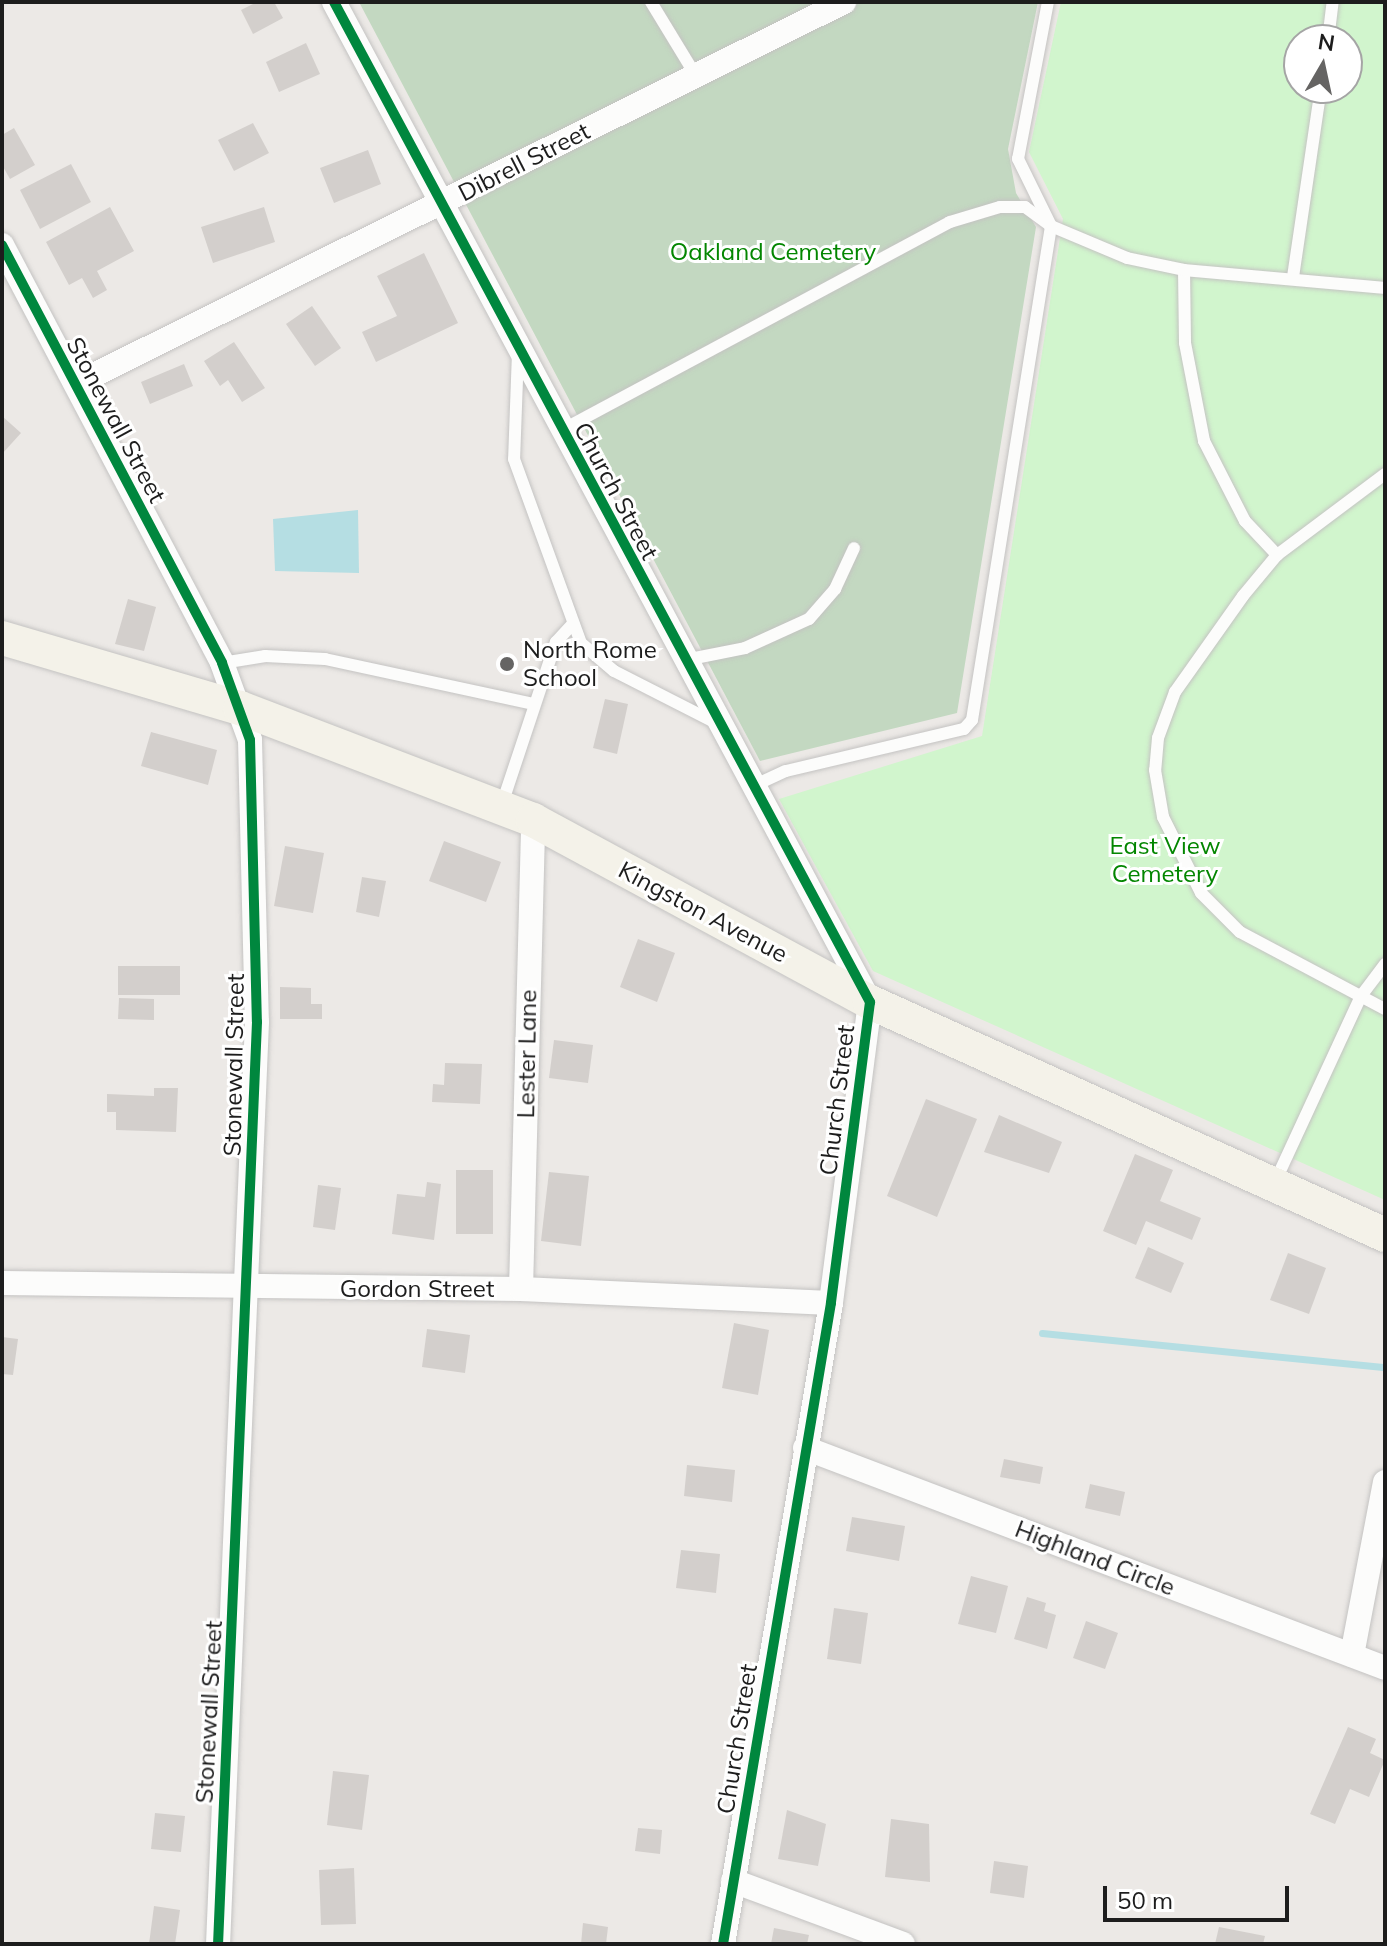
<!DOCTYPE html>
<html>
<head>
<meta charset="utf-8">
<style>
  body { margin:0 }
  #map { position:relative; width:1387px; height:1946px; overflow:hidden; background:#ece9e6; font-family:Mulish,sans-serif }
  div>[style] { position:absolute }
  .cemetery>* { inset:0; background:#c3d8c1 }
  .park>* { inset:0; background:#d1f5cd }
  .water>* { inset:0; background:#b5dee3 }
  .stream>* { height:7px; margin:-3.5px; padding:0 3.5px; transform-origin:3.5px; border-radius:3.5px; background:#b5dee3 }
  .building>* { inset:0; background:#d3cfcc }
  .roads { filter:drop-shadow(0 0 2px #c4c3c2) drop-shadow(0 0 2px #c4c3c2) }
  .lane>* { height:12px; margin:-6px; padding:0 6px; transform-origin:6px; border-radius:6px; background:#fcfcfb }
  .street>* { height:24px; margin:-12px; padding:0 12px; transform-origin:12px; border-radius:12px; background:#fcfcfb }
  .secondary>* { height:34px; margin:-17px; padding:0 17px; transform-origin:17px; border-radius:17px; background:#f4f2e9 }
  .cycleway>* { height:10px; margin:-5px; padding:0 5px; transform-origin:5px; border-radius:5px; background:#00873e }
  .dots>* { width:22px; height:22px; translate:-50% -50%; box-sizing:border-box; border:4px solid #fff; border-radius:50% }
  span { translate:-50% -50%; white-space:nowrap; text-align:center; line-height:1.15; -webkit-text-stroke:6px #fff; paint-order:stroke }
  .street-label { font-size:24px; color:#1d1d1d }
  .park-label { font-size:24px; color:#038600 }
  .poi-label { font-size:24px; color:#1d1d1d }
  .left { translate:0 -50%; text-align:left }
  .frame { position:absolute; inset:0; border:4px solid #1d1d1d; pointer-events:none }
  .north { position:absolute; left:1283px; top:24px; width:80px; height:80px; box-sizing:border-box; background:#fff; border:2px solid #a5a5a5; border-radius:50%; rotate:9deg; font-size:22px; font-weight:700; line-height:32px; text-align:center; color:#1d1d1d }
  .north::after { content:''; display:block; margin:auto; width:28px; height:36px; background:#656463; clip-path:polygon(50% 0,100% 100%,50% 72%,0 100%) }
  .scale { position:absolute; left:1103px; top:1886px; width:186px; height:36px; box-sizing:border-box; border:4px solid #1d1d1d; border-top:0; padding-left:10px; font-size:24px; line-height:28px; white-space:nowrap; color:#1d1d1d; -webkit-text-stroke:6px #fff; paint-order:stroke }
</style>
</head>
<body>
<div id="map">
  <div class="cemetery">
    <div style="clip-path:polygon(359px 2px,1038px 2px,1008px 149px,1016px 193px,1036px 227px,957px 713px,760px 761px)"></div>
  </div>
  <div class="park">
    <div style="clip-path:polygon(evenodd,1061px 2px,1385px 2px,1385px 1200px,873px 971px,779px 799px,982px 736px,1063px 219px,1029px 152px,1061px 2px,1299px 40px,1347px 40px,1347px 88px,1299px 88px,1299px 40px)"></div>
  </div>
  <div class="water">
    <div style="clip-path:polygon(358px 510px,359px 573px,275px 571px,273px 519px)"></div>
  </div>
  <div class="stream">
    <div style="left:1042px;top:1333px;width:345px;rotate:5.7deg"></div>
  </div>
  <div class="building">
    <div style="clip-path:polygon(257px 2px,274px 2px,283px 18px,253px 34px,241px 10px)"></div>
    <div style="clip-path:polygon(306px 43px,320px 74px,279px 92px,266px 62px)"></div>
    <div style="clip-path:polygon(253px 123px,269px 153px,234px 171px,218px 140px)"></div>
    <div style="clip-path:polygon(14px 128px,35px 165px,10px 179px,2px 165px,2px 135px)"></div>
    <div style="clip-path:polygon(368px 150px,381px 184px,334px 203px,320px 168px)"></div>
    <div style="clip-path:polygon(71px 164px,91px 202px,40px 229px,20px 190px)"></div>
    <div style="clip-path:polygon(110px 207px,134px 251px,97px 271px,107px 290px,93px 298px,82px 278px,69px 285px,46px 242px)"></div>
    <div style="clip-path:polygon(264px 207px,275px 242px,213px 263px,201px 227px)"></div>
    <div style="clip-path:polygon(424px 253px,458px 323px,376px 362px,362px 332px,397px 316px,377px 276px)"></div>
    <div style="clip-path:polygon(312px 306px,341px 348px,315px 366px,286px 324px)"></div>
    <div style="clip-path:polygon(234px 342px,265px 388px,242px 402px,228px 380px,220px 386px,204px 361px)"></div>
    <div style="clip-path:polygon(184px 364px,193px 386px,150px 404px,141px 382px)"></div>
    <div style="clip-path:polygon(2px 416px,21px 433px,2px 454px)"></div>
    <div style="clip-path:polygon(128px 599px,156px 607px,144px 651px,115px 644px)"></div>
    <div style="clip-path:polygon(605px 699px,628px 704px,617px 754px,593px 748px)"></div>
    <div style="clip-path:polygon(151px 732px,217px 750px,208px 785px,141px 766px)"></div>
    <div style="clip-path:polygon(444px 841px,501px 862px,486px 902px,429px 881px)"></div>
    <div style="clip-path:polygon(285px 846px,324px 853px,313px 913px,274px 906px)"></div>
    <div style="clip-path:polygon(362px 877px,386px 881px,379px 917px,356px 912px)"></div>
    <div style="clip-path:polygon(638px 939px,675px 953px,657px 1002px,620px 987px)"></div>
    <div style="clip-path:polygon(118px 966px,180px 966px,180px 995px,118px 995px)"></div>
    <div style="clip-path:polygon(280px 987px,311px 988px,311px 1004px,322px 1004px,322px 1019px,280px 1019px)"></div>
    <div style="clip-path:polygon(119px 998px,154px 999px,154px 1020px,118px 1019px)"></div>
    <div style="clip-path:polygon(554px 1040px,593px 1045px,588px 1083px,549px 1078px)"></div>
    <div style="clip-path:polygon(445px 1063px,482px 1064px,480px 1104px,432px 1102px,433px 1084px,444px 1085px)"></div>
    <div style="clip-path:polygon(154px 1088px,178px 1088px,176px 1132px,116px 1130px,116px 1112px,107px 1112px,107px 1094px,154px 1096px)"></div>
    <div style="clip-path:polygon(926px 1099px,977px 1119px,937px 1217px,887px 1196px)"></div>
    <div style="clip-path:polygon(999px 1115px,1062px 1142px,1049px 1173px,984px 1152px)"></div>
    <div style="clip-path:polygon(1135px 1154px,1173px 1170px,1160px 1201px,1201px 1218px,1192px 1240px,1146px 1221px,1136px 1245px,1103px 1231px)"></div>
    <div style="clip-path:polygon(456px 1170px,493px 1170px,493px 1234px,456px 1234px)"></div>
    <div style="clip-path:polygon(549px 1172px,589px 1176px,581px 1246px,541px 1241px)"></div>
    <div style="clip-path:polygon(427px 1182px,441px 1184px,434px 1240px,392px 1234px,397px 1194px,425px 1197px)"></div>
    <div style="clip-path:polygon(318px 1185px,341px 1188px,335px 1230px,313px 1227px)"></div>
    <div style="clip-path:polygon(1148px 1247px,1184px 1263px,1171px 1293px,1135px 1278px)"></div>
    <div style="clip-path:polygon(1288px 1253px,1326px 1268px,1309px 1314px,1270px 1300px)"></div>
    <div style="clip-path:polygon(734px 1323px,769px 1330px,758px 1395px,722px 1388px)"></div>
    <div style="clip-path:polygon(427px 1329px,470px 1335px,465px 1373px,422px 1367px)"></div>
    <div style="clip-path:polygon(2px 1337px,18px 1339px,13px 1375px,2px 1374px)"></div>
    <div style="clip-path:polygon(1004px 1459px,1043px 1467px,1040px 1484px,1000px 1477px)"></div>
    <div style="clip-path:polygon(687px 1465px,735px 1470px,732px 1502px,684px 1496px)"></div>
    <div style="clip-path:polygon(1090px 1484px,1125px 1492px,1120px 1516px,1085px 1508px)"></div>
    <div style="clip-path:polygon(852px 1517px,905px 1526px,899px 1561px,846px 1551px)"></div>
    <div style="clip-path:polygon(681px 1550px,720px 1554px,716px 1593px,676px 1588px)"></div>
    <div style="clip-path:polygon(971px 1576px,1008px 1586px,996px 1633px,958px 1624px)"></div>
    <div style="clip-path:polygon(1027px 1597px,1046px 1603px,1044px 1611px,1056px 1615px,1047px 1649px,1014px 1639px)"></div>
    <div style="clip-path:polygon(834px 1608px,868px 1613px,861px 1664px,827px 1659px)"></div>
    <div style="clip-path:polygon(1086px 1621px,1118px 1633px,1105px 1669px,1073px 1658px)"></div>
    <div style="clip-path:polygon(1348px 1727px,1376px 1739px,1370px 1753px,1385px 1760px,1369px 1797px,1350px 1789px,1335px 1824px,1310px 1814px)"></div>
    <div style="clip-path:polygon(333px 1771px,369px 1775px,362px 1830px,327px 1825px)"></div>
    <div style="clip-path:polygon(787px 1810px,826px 1824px,818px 1866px,778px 1859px)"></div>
    <div style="clip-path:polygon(155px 1813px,185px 1816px,181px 1852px,151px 1849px)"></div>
    <div style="clip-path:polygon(891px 1819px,929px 1824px,930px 1882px,885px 1877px)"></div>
    <div style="clip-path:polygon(638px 1828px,662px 1830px,660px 1854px,635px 1851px)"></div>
    <div style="clip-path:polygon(994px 1861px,1028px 1866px,1024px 1898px,990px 1893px)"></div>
    <div style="clip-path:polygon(354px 1868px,356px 1924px,321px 1925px,319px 1870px)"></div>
    <div style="clip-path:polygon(154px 1906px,180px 1910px,175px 1944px,149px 1944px)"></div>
    <div style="clip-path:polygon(583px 1923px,608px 1927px,606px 1944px,581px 1944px)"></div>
    <div style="clip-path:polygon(1219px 1927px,1265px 1936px,1263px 1944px,1215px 1944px)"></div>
    <div style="clip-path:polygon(774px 1928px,809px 1935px,807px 1944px,771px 1944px)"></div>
  </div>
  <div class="roads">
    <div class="lane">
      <div style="left:651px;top:2px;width:87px;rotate:58.7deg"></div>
      <div style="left:1328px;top:40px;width:38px;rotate:-83deg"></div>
      <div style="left:1184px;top:270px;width:73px;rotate:89.2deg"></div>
      <div style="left:1185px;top:343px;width:100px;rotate:79deg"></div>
      <div style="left:1204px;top:441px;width:90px;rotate:62.9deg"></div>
      <div style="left:1245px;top:521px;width:47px;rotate:46.7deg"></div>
      <div style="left:1293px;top:277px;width:191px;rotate:-81.6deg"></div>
      <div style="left:518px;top:352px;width:107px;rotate:92.1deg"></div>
      <div style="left:514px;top:459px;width:196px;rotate:70deg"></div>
      <div style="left:581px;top:643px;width:43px;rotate:40.3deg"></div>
      <div style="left:614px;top:671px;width:114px;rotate:27deg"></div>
      <div style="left:562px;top:430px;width:440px;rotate:-28.2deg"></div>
      <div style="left:950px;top:222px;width:52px;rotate:-16.7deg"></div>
      <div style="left:1000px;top:207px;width:25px"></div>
      <div style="left:1025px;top:207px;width:32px;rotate:36deg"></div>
      <div style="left:1051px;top:226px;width:82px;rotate:22.8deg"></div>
      <div style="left:1127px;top:258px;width:58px;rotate:11.9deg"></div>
      <div style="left:1184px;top:270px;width:202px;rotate:5.1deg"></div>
      <div style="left:1385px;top:474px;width:135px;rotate:143.1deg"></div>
      <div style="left:1277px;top:555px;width:53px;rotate:129.7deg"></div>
      <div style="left:1243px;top:596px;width:118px;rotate:125.3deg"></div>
      <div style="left:1175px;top:692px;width:49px;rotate:110.3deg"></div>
      <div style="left:1158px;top:738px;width:32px;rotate:95deg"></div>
      <div style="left:1155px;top:770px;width:48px;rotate:80.3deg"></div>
      <div style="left:1163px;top:817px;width:85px;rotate:63.4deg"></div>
      <div style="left:1201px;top:893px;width:55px;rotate:45deg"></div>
      <div style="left:1240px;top:932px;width:164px;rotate:28deg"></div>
      <div style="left:685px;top:660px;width:61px;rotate:-11.3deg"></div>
      <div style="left:745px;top:648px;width:70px;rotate:-24.4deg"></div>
      <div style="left:809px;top:619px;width:40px;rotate:-49deg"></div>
      <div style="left:835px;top:589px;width:45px;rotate:-65.1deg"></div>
      <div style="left:222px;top:663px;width:44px;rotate:-9.2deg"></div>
      <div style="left:265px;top:656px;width:60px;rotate:2.9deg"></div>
      <div style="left:325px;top:659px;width:214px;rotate:12.2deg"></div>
      <div style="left:751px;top:787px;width:38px;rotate:-25deg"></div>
      <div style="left:786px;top:771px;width:183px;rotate:-13.3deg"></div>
      <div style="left:964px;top:729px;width:12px;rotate:-48deg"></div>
      <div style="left:972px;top:720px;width:500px;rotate:-80.91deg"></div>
      <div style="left:1051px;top:226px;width:75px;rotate:-116.2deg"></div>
      <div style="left:1018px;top:159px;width:160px;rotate:-79.2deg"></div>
      <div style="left:502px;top:804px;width:171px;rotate:-71.6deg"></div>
      <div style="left:556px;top:642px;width:23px;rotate:-47deg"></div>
      <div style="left:1275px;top:1182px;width:205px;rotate:-65.2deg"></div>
      <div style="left:1361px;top:996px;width:40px;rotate:-53deg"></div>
    </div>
    <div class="street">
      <div style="left:334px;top:2px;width:1135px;rotate:61.81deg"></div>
      <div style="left:870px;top:1002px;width:304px;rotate:97.4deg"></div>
      <div style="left:831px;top:1303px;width:650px;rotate:99.56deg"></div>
      <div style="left:2px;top:245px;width:472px;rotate:62.2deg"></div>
      <div style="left:222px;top:663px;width:82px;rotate:70deg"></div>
      <div style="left:250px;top:740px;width:282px;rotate:88.6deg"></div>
      <div style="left:257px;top:1022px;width:923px;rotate:92.42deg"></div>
      <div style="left:76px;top:384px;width:858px;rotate:-26.45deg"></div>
      <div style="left:2px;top:1283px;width:519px;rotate:0.66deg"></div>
      <div style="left:521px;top:1289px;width:310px;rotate:2.6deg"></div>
      <div style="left:521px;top:1289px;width:469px;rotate:-88.5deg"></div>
      <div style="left:805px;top:1448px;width:620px;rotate:20.77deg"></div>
      <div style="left:1352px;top:1655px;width:176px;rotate:-79.2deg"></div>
      <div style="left:733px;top:1881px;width:181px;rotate:20.3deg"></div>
    </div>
    <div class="secondary">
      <div style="left:2px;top:638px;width:248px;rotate:16.4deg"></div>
      <div style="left:240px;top:708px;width:314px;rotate:20.9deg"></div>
      <div style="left:533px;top:820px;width:383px;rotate:28.4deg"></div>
      <div style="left:870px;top:1002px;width:565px;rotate:24.34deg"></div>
    </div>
  </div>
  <div class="cycleway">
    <div style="left:334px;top:2px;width:1135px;rotate:61.81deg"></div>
    <div style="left:870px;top:1002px;width:304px;rotate:97.4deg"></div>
    <div style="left:831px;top:1303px;width:650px;rotate:99.56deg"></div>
    <div style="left:2px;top:245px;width:472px;rotate:62.2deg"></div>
    <div style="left:222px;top:663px;width:82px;rotate:70deg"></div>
    <div style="left:250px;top:740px;width:282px;rotate:88.6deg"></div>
    <div style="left:257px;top:1022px;width:923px;rotate:92.42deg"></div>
  </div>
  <div class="dots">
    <div style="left:507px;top:664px;background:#656463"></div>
  </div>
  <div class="street-label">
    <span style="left:524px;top:162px;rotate:-27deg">Dibrell Street</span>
    <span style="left:116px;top:420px;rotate:62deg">Stonewall Street</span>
    <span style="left:616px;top:491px;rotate:62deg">Church Street</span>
    <span style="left:703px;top:912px;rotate:28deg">Kingston Avenue</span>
    <span style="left:527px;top:1054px;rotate:-89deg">Lester Lane</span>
    <span style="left:234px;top:1065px;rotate:-89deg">Stonewall Street</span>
    <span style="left:837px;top:1100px;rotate:-83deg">Church Street</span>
    <span style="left:417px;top:1289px">Gordon Street</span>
    <span style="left:1095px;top:1558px;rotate:21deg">Highland Circle</span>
    <span style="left:209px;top:1712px;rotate:-87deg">Stonewall Street</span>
    <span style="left:737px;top:1739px;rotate:-81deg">Church Street</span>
  </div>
  <div class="park-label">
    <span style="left:773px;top:252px">Oakland Cemetery</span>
    <span style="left:1165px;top:860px">East View<br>Cemetery</span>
  </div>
  <div class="poi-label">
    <span class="left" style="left:523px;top:664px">North Rome<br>School</span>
  </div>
  <div class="frame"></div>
  <div class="north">N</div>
  <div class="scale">50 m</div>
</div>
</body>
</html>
